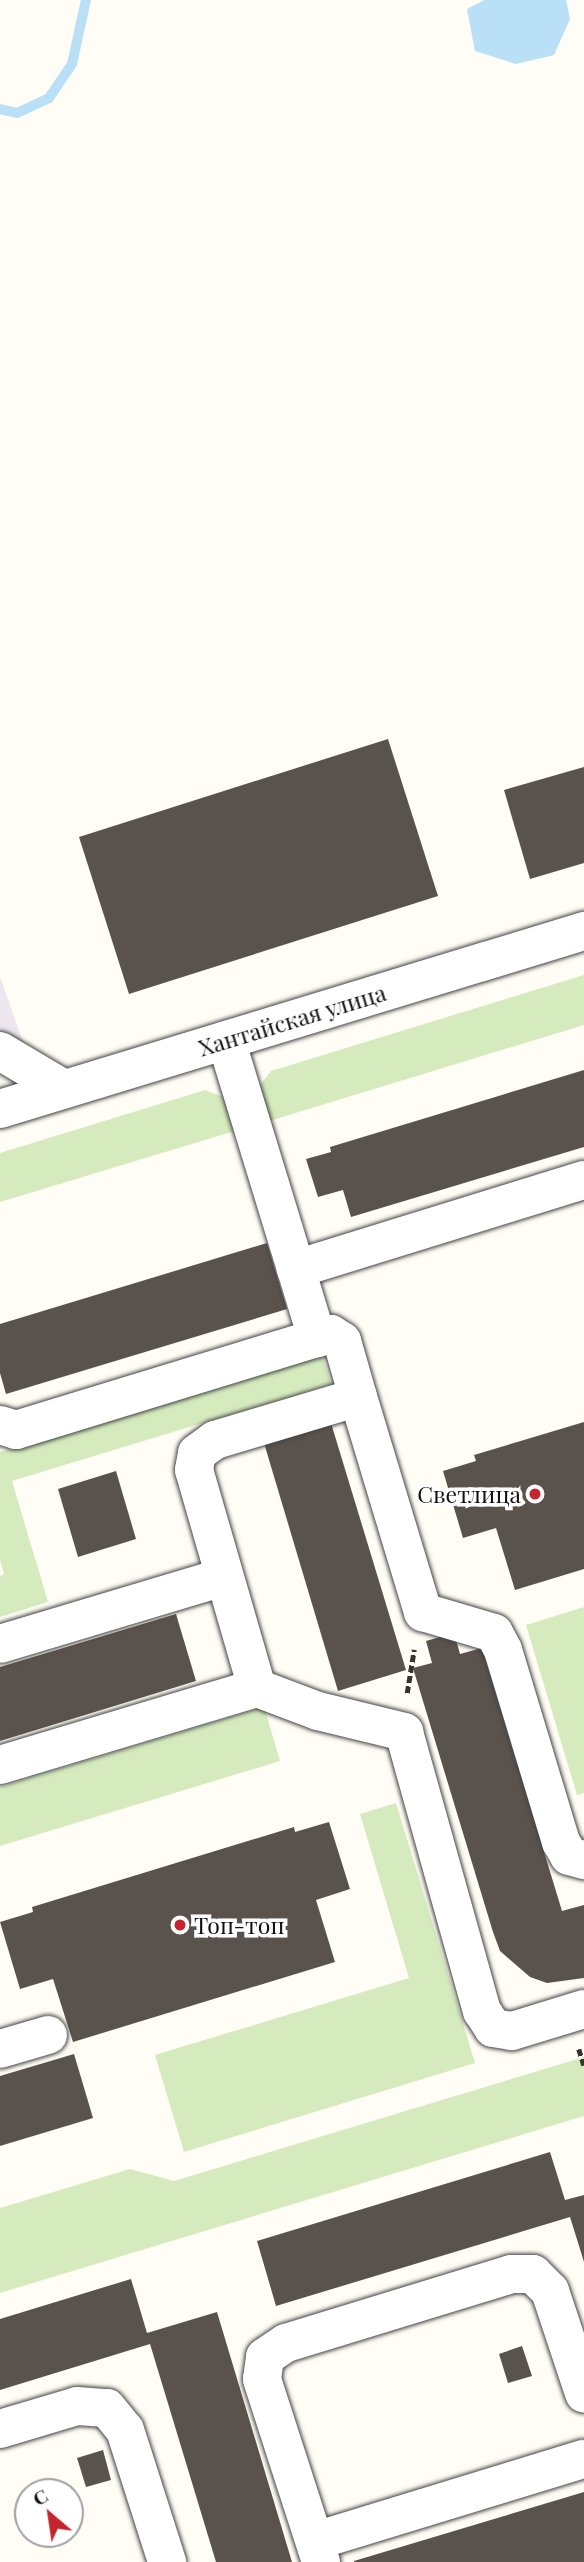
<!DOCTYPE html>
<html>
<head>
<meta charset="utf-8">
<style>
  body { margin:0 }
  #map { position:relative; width:584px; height:2562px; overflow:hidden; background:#fffdf5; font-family:"Playfair Display",serif }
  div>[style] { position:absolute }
  .industrial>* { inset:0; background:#eee6ef }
  .green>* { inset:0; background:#d5ebbd }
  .water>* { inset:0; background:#b9e0f7 }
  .stream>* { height:10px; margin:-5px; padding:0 5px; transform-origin:5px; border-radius:5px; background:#b9e0f7 }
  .building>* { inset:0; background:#5a524d }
  .path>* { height:4.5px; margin-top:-2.25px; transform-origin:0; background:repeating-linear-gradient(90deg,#333 0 7px,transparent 0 10.5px) }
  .roads { filter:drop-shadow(0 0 2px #444) drop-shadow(0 0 2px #444) }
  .minor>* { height:38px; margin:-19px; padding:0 19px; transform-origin:19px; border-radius:19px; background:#fff }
  .dots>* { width:19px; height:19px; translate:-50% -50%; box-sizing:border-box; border:4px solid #fff; border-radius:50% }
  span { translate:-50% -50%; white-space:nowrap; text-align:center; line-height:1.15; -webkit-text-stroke:7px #fff; paint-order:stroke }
  .street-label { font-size:23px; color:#111 }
  .poi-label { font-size:23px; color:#111 }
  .right { translate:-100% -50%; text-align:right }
  .left { translate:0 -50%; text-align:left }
  .north { position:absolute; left:14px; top:2478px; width:70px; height:70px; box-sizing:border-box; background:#fff; border:2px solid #a0a0a0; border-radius:50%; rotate:331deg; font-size:19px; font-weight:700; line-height:28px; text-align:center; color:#111 }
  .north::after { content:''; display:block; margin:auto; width:24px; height:32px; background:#c4262e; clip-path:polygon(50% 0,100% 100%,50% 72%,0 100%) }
</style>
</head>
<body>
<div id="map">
  <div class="industrial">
    <div style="clip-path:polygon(0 977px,30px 1061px,0 1070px)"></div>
  </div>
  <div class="green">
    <div style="clip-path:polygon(584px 975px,584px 1025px,266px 1122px,258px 1088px,271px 1071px)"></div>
    <div style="clip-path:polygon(205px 1090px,226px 1098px,238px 1130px,0 1202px,0 1153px)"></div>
    <div style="clip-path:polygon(322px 1355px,331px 1384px,12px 1481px,48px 1602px,0 1617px,0 1576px,4px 1574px,0 1560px,0 1452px)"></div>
    <div style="clip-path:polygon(584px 1607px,584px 1793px,577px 1795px,526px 1625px)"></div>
    <div style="clip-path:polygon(264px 1707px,280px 1761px,0 1846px,0 1787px)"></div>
    <div style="clip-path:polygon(396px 1803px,475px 2063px,184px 2152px,155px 2055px,409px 1978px,360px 1814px)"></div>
    <div style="clip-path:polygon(584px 2057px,584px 2116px,0 2293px,0 2208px,130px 2169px,174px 2181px)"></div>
  </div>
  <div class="water">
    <div style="clip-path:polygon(484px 0,566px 0,570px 19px,554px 55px,516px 64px,475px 51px,467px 9px)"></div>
  </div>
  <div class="stream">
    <div style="left:0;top:109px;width:17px;rotate:13deg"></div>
    <div style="left:17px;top:113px;width:35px;rotate:-25deg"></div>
    <div style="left:49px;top:98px;width:41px;rotate:-55.9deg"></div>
    <div style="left:72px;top:64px;width:66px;rotate:-77.7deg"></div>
  </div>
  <div class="building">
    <div style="clip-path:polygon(388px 739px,438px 896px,129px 994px,79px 837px)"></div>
    <div style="clip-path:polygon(584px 767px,584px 863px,530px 879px,504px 790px)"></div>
    <div style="clip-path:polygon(584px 1070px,584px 1147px,351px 1217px,343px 1190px,318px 1197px,306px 1159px,331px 1152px,330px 1147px)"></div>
    <div style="clip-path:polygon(267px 1243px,287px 1309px,6px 1394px,0 1373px,0 1324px)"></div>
    <div style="clip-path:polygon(584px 1422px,584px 1569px,515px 1590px,496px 1528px,463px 1538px,443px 1471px,476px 1461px,474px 1455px)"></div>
    <div style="clip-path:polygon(331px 1423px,406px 1670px,338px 1691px,264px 1443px)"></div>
    <div style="clip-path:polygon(116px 1471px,136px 1539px,78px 1557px,58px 1489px)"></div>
    <div style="clip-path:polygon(176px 1614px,196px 1681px,0 1741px,0 1667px)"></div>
    <div style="clip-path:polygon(454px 1633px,460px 1654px,482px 1648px,562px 1911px,584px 1905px,584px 1978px,547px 1983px,530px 1977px,500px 1951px,493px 1932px,413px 1668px,432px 1663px,426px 1641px)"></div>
    <div style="clip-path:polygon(329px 1822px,350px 1889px,316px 1900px,335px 1962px,73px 2042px,53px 1979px,20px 1989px,0 1922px,33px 1912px,32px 1907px,294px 1827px,295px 1832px)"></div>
    <div style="clip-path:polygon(74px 2054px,93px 2118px,0 2146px,0 2076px)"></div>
    <div style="clip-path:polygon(550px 2152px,565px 2200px,584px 2195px,584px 2262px,570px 2217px,276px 2306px,257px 2241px)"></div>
    <div style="clip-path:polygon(131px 2279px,147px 2333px,217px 2312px,292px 2562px,216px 2562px,150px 2344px,0 2390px,0 2319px)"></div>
    <div style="clip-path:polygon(522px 2346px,532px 2376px,508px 2383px,499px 2354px)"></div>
    <div style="clip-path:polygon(103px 2450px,111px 2480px,86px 2487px,77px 2458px)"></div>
    <div style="clip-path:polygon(584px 2492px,584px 2562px,354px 2562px,354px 2561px)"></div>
  </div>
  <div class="path">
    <div style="left:407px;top:1693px;width:44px;rotate:-80.8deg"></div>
    <div style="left:579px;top:2049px;width:17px;rotate:73deg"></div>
  </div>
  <div class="roads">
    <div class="minor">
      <div style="left:226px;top:1040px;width:239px;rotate:73deg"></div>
      <div style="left:296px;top:1269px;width:301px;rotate:-17.2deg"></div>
      <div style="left:0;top:1051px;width:74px;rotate:30.7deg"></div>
      <div style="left:0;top:1109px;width:611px;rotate:-16.95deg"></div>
      <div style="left:358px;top:1397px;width:225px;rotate:73.2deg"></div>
      <div style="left:423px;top:1612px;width:74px;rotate:16.5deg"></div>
      <div style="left:494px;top:1633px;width:19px;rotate:62deg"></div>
      <div style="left:503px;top:1650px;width:201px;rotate:73.2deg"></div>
      <div style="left:561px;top:1842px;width:16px;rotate:60deg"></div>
      <div style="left:569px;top:1856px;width:16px;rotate:15deg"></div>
      <div style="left:0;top:1425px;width:17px;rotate:17deg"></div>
      <div style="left:16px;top:1430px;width:315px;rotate:-17deg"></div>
      <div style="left:317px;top:1338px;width:72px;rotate:-106.9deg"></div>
      <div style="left:0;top:1644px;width:233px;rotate:-16.7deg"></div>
      <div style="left:257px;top:1688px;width:227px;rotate:-106.1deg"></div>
      <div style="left:194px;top:1470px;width:17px;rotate:-80deg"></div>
      <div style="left:197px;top:1453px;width:22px;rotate:-36deg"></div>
      <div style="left:215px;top:1440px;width:149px;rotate:-16.7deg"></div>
      <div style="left:358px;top:1397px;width:58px;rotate:-105.9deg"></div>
      <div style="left:342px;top:1341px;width:13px;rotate:-148deg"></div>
      <div style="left:331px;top:1334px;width:15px;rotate:164deg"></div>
      <div style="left:0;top:1765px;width:268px;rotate:-16.7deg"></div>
      <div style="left:257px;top:1688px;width:65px;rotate:20.7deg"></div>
      <div style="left:318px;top:1711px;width:89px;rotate:13.7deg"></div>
      <div style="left:404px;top:1732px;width:290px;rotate:74.4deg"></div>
      <div style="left:482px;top:2011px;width:20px;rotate:57deg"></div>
      <div style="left:493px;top:2028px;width:19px;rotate:9deg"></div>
      <div style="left:512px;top:2031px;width:75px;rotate:-17deg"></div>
      <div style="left:0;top:2049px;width:50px;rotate:-16.3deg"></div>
      <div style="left:0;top:2429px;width:80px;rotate:-16.6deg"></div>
      <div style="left:77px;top:2406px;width:30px;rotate:4deg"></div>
      <div style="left:107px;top:2408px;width:28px;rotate:51deg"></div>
      <div style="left:125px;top:2430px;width:139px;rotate:72.3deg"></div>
      <div style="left:315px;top:2541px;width:281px;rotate:-17deg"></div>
      <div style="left:321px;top:2562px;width:192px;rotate:-107.9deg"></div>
      <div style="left:262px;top:2379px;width:22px;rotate:-82deg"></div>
      <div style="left:265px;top:2357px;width:25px;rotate:-34deg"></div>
      <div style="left:286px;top:2343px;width:235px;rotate:-17deg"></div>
      <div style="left:511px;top:2274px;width:22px"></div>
      <div style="left:533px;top:2274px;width:24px;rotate:45deg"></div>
      <div style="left:550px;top:2291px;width:108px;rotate:71.6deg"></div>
    </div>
  </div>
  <div class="dots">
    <div style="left:535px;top:1494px;background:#c4262e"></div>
    <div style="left:180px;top:1925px;background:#c4262e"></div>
  </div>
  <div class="street-label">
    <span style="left:292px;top:1020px;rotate:-17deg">Хантайская улица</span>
  </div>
  <div class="poi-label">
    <span class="right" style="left:521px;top:1494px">Светлица</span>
    <span class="left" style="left:194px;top:1925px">Топ-топ</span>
  </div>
  <div class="north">С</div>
</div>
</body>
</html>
